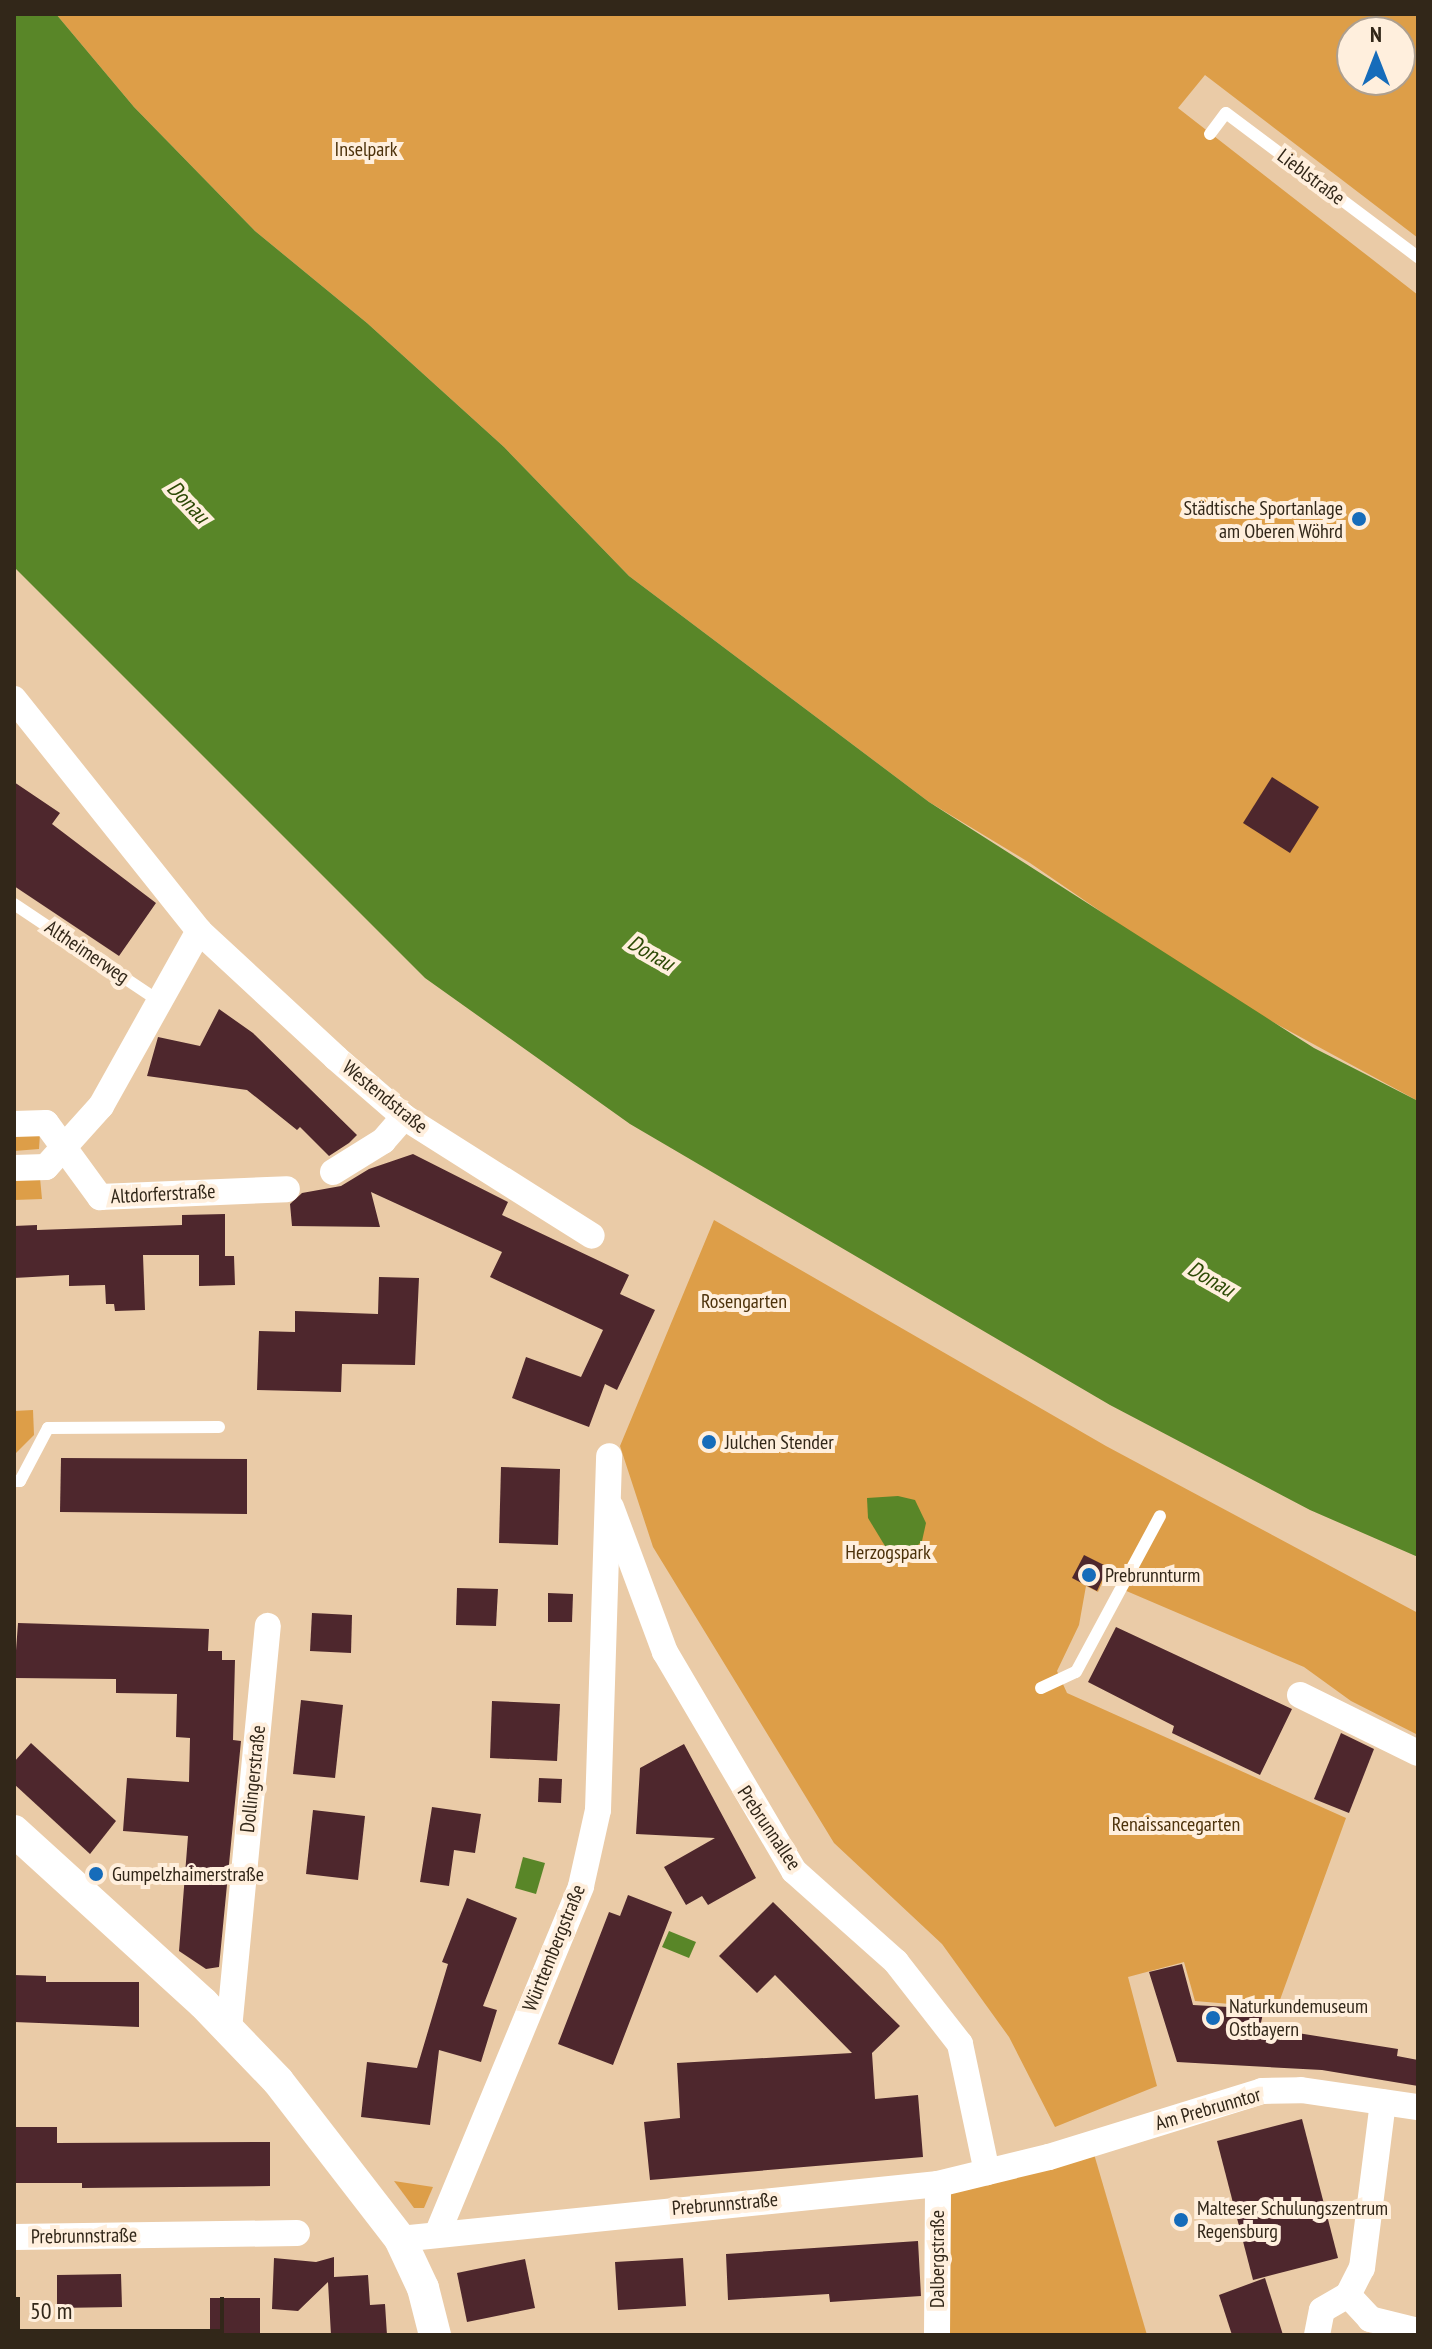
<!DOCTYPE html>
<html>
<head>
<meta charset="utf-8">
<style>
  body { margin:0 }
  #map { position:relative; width:1432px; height:2349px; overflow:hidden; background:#eacba7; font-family:"PT Sans Narrow",sans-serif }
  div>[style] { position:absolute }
  .green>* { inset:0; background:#dd9e48 }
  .water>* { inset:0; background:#598628 }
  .building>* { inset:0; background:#4e272d }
  .service>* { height:12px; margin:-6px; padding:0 6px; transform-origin:6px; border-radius:6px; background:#fff }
  .minor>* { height:26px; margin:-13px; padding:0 13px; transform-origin:13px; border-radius:13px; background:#fff }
  .tertiary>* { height:32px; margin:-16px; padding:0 16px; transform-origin:16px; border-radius:16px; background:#fff }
  .dots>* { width:22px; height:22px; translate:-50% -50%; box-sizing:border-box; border:4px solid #ffefdd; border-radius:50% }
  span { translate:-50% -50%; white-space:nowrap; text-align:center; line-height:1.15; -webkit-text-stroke:8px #ffefdd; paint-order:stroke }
  .park-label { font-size:20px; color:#4d320b }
  .street-label { font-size:20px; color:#322719 }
  .poi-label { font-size:20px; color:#322719 }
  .right { translate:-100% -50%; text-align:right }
  .left { translate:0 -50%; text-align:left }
  .water-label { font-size:22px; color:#2c4905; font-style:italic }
  .frame { position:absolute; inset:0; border:16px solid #322719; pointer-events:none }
  .north { position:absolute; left:1336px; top:16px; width:80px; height:80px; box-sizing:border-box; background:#ffefdd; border:2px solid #ad9f8f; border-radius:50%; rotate:0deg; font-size:22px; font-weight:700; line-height:32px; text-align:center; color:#322719 }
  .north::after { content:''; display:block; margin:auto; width:28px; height:36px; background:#166cba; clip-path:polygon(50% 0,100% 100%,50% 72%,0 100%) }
  .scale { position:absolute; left:16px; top:2297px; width:208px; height:36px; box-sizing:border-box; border:4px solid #322719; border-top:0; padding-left:10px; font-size:24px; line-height:28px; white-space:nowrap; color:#322719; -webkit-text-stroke:6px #ffefdd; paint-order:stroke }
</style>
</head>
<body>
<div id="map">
  <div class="green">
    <div style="clip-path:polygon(evenodd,56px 14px,1418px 14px,1418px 238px,1205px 75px,1178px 108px,1418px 295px,1418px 1101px,1221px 994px,1030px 863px,929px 802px,629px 576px,504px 447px,367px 323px,255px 231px,134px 107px,56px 14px,1352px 32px,1400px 32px,1400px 80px,1352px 80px,1352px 32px)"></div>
    <div style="clip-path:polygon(40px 1133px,39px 1149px,14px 1151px,14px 1134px)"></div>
    <div style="clip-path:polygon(40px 1178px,42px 1199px,14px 1200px,14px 1179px)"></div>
    <div style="clip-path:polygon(714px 1220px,1106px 1446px,1418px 1613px,1418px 1735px,1351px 1701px,1304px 1667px,1103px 1581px,1098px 1592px,1086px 1586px,1079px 1625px,1057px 1671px,1067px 1693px,1346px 1818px,1277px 2008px,1195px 2001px,1184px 1962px,1128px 1977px,1157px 2086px,1055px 2127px,1009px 2037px,942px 1944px,834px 1843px,653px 1547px,620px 1446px)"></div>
    <div style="clip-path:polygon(33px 1410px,34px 1435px,14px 1455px,14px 1411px)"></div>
    <div style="clip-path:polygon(1094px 2154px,1147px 2335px,946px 2335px,945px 2189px)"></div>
    <div style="clip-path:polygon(394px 2181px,433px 2187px,424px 2208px,414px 2208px)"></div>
  </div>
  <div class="water">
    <div style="clip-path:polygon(14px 14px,56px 14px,134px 107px,255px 231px,367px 323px,504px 447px,629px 576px,929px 802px,1314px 1048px,1418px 1101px,1418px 1557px,1310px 1510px,1110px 1405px,630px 1124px,425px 978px,14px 567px)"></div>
    <div style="clip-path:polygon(898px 1496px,915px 1500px,926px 1523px,922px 1541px,909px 1554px,885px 1546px,868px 1518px,867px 1498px)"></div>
    <div style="clip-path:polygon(523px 1857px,545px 1863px,536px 1894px,515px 1888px)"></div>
    <div style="clip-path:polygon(669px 1931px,696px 1942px,689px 1958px,662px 1947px)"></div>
  </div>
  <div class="building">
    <div style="clip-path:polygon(1272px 777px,1319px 807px,1290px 853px,1243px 823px)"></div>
    <div style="clip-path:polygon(14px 782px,60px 813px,52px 824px,156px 903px,119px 956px,14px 886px)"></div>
    <div style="clip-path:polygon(219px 1009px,253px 1033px,357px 1135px,349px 1143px,329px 1156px,300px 1127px,297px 1130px,247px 1090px,147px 1076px,158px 1037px,200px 1046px)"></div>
    <div style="clip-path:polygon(413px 1154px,508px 1202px,502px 1215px,629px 1275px,620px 1294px,655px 1310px,617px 1390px,605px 1384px,589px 1427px,512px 1398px,526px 1357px,581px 1377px,603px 1330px,490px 1277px,502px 1252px,371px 1192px,380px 1227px,292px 1226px,290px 1204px,302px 1193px,341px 1186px,369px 1169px)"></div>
    <div style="clip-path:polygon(225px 1214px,225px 1256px,234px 1256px,235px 1285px,199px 1286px,199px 1255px,143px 1255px,145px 1310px,115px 1311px,114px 1304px,106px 1304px,105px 1285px,69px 1286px,69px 1275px,14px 1278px,14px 1226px,37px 1225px,37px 1230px,182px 1225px,182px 1215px)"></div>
    <div style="clip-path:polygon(379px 1277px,419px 1278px,415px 1365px,342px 1364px,341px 1392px,257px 1390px,259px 1331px,295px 1332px,295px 1311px,378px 1314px)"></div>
    <div style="clip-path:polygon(61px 1458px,247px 1459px,247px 1514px,60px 1512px)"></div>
    <div style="clip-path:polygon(501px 1467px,560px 1469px,558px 1545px,499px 1543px)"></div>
    <div style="clip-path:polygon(1084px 1555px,1108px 1567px,1097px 1591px,1072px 1578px)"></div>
    <div style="clip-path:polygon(457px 1588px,498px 1589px,496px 1626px,456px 1625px)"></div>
    <div style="clip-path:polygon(548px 1593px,573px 1594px,572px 1622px,548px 1622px)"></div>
    <div style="clip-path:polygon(312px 1613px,352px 1615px,351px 1653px,310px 1651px)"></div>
    <div style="clip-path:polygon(18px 1623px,209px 1629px,208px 1651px,222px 1651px,222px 1660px,235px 1660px,233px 1740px,241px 1741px,219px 1967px,206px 1969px,179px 1951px,188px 1836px,123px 1831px,127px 1778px,189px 1782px,190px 1738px,176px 1737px,177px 1694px,116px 1693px,116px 1679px,14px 1678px)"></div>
    <div style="clip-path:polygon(1116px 1627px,1292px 1709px,1260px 1775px,1172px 1733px,1174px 1726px,1088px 1682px)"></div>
    <div style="clip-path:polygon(301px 1700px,343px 1705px,335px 1778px,293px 1774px)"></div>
    <div style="clip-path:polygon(492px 1701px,560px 1704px,557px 1761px,490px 1758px)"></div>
    <div style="clip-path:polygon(1341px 1733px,1374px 1749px,1349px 1813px,1314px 1799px)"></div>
    <div style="clip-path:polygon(31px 1743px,116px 1821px,90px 1854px,14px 1784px,14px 1762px)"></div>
    <div style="clip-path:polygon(684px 1744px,756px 1878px,708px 1905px,702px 1896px,686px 1905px,664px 1867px,715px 1838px,636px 1834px,640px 1768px)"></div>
    <div style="clip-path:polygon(539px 1778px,562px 1779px,561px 1803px,538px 1802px)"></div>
    <div style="clip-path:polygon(432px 1807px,481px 1814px,475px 1853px,454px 1850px,449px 1886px,420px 1882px)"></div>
    <div style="clip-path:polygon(313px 1810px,365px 1816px,358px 1880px,306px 1874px)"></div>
    <div style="clip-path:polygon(628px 1895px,672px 1912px,613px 2065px,558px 2044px,609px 1912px,620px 1916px)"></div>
    <div style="clip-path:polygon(467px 1898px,517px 1918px,483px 2006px,497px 2010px,481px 2062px,439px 2050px,430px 2125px,361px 2117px,367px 2062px,417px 2068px,448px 1964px,442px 1962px)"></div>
    <div style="clip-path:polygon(773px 1902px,900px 2026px,872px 2053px,875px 2099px,918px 2095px,923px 2157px,650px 2180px,644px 2122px,680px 2118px,677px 2063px,852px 2053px,775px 1975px,757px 1993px,719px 1956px)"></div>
    <div style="clip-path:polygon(1182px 1964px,1193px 2005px,1264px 2009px,1260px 2027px,1398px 2049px,1397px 2056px,1418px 2060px,1418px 2086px,1322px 2070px,1177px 2062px,1149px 1972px)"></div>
    <div style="clip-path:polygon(14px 1975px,46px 1976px,46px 1982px,139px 1982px,139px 2027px,14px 2022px)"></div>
    <div style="clip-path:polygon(1302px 2119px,1338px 2258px,1253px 2280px,1217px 2141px)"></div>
    <div style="clip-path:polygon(14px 2127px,57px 2127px,57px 2143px,270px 2142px,270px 2186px,82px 2188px,82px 2183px,14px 2183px)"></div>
    <div style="clip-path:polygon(918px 2241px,921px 2296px,830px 2302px,829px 2294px,728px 2300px,726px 2254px)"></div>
    <div style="clip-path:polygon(334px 2257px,334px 2277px,368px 2275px,370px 2305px,385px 2304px,387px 2335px,331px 2335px,328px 2282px,298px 2311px,272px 2309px,274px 2258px,316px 2262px)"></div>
    <div style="clip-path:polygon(683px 2258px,686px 2306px,618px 2310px,615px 2262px)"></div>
    <div style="clip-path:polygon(525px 2259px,535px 2308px,467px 2322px,457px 2273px)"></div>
    <div style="clip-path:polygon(121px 2274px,122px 2307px,57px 2308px,57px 2275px)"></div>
    <div style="clip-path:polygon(1265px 2278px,1283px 2335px,1232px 2335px,1219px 2295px)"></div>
    <div style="clip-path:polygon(210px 2298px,260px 2298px,260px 2335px,210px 2335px)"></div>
  </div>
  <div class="service">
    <div style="left:1210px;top:134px;width:26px;rotate:-53deg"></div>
    <div style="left:1226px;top:113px;width:240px;rotate:36.9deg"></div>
    <div style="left:14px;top:904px;width:174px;rotate:33.8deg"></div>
    <div style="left:14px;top:1481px;width:6px"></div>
    <div style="left:20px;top:1481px;width:60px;rotate:-62.2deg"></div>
    <div style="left:48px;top:1428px;width:171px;rotate:-0.3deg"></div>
    <div style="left:1041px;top:1688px;width:38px;rotate:-25deg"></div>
    <div style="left:1076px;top:1672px;width:177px;rotate:-61.7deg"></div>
  </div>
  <div class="minor">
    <div style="left:14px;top:699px;width:297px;rotate:51.4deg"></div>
    <div style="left:199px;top:931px;width:187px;rotate:42.8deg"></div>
    <div style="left:336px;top:1058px;width:90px;rotate:40.9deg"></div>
    <div style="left:404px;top:1117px;width:222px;rotate:32.3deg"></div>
    <div style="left:14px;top:1124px;width:32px;rotate:-2deg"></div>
    <div style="left:46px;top:1123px;width:92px;rotate:53.9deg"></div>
    <div style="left:100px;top:1197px;width:187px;rotate:-2.4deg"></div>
    <div style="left:14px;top:1168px;width:32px;rotate:-2deg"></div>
    <div style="left:46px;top:1167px;width:82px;rotate:-48deg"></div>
    <div style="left:101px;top:1106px;width:201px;rotate:-60.8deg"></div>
    <div style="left:333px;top:1172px;width:59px;rotate:-31.8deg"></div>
    <div style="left:383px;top:1141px;width:32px;rotate:-49deg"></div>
    <div style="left:611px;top:1507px;width:155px;rotate:69.6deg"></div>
    <div style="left:665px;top:1652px;width:254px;rotate:59.5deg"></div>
    <div style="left:794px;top:1871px;width:137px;rotate:41.7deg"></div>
    <div style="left:896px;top:1962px;width:104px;rotate:52deg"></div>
    <div style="left:960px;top:2044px;width:131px;rotate:78.1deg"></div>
    <div style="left:1300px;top:1695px;width:131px;rotate:26.2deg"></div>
    <div style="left:229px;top:2029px;width:405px;rotate:-84.5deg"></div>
    <div style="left:438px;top:2232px;width:374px;rotate:-67.5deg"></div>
    <div style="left:581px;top:1886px;width:78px;rotate:-77.4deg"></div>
    <div style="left:598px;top:1810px;width:354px;rotate:-88.2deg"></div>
    <div style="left:14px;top:2237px;width:283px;rotate:-0.8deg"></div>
    <div style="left:400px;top:2239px;width:541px;rotate:-5.84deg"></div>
    <div style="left:938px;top:2184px;width:114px;rotate:-13.7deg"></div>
    <div style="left:1049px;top:2157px;width:223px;rotate:-17.2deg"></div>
    <div style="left:1262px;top:2091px;width:39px;rotate:-1deg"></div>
    <div style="left:1301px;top:2090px;width:118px;rotate:8.3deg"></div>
    <div style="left:1348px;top:2295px;width:30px;rotate:-63deg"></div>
    <div style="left:1362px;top:2268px;width:167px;rotate:-82.8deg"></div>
    <div style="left:1348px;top:2295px;width:33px;rotate:47deg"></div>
    <div style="left:1370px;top:2319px;width:49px;rotate:14deg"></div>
    <div style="left:937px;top:2335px;width:151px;rotate:-89.6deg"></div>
    <div style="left:1317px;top:2335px;width:25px;rotate:-79deg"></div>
    <div style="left:1322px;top:2310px;width:30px;rotate:-30deg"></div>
  </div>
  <div class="tertiary">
    <div style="left:14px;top:1831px;width:256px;rotate:42.3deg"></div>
    <div style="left:203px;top:2003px;width:108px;rotate:46.1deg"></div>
    <div style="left:278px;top:2081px;width:200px;rotate:52.3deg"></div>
    <div style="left:400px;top:2239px;width:54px;rotate:64.9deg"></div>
    <div style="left:423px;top:2288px;width:49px;rotate:75.7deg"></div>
  </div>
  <div class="dots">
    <div style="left:1359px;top:519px;background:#166cba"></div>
    <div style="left:709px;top:1442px;background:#166cba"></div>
    <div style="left:1089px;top:1575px;background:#166cba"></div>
    <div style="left:96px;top:1874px;background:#166cba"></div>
    <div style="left:1213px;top:2018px;background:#166cba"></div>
    <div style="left:1181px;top:2220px;background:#166cba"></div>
  </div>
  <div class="park-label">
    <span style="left:366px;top:149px">Inselpark</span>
    <span style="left:744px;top:1301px">Rosengarten</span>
    <span style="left:888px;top:1552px">Herzogspark</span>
    <span style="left:1176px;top:1824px">Renaissancegarten</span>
  </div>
  <div class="street-label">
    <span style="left:1311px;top:177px;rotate:37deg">Lieblstraße</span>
    <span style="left:87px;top:952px;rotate:34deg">Altheimerweg</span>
    <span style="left:385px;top:1097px;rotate:39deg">Westendstraße</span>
    <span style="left:163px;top:1194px;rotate:-3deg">Altdorferstraße</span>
    <span style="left:253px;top:1779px;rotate:-84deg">Dollingerstraße</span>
    <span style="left:769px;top:1828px;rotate:56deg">Prebrunnallee</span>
    <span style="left:554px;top:1948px;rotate:-68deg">Württembergstraße</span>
    <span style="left:1208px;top:2109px;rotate:-16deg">Am Prebrunntor</span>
    <span style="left:725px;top:2204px;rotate:-5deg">Prebrunnstraße</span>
    <span style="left:84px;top:2236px;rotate:-1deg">Prebrunnstraße</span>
    <span style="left:937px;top:2259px;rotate:-90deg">Dalbergstraße</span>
  </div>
  <div class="poi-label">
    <span class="right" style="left:1343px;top:520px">Städtische Sportanlage<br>am Oberen Wöhrd</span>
    <span class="left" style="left:725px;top:1442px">Julchen Stender</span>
    <span class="left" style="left:1105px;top:1575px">Prebrunnturm</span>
    <span class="left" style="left:112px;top:1874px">Gumpelzhaimerstraße</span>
    <span class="left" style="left:1229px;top:2018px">Naturkundemuseum<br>Ostbayern</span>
    <span class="left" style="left:1197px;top:2220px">Malteser Schulungszentrum<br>Regensburg</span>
  </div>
  <div class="water-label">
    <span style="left:188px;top:502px;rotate:46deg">Donau</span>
    <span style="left:651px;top:953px;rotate:30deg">Donau</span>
    <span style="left:1211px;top:1279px;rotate:30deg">Donau</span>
  </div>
  <div class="frame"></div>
  <div class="north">N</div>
  <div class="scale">50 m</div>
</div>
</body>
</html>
